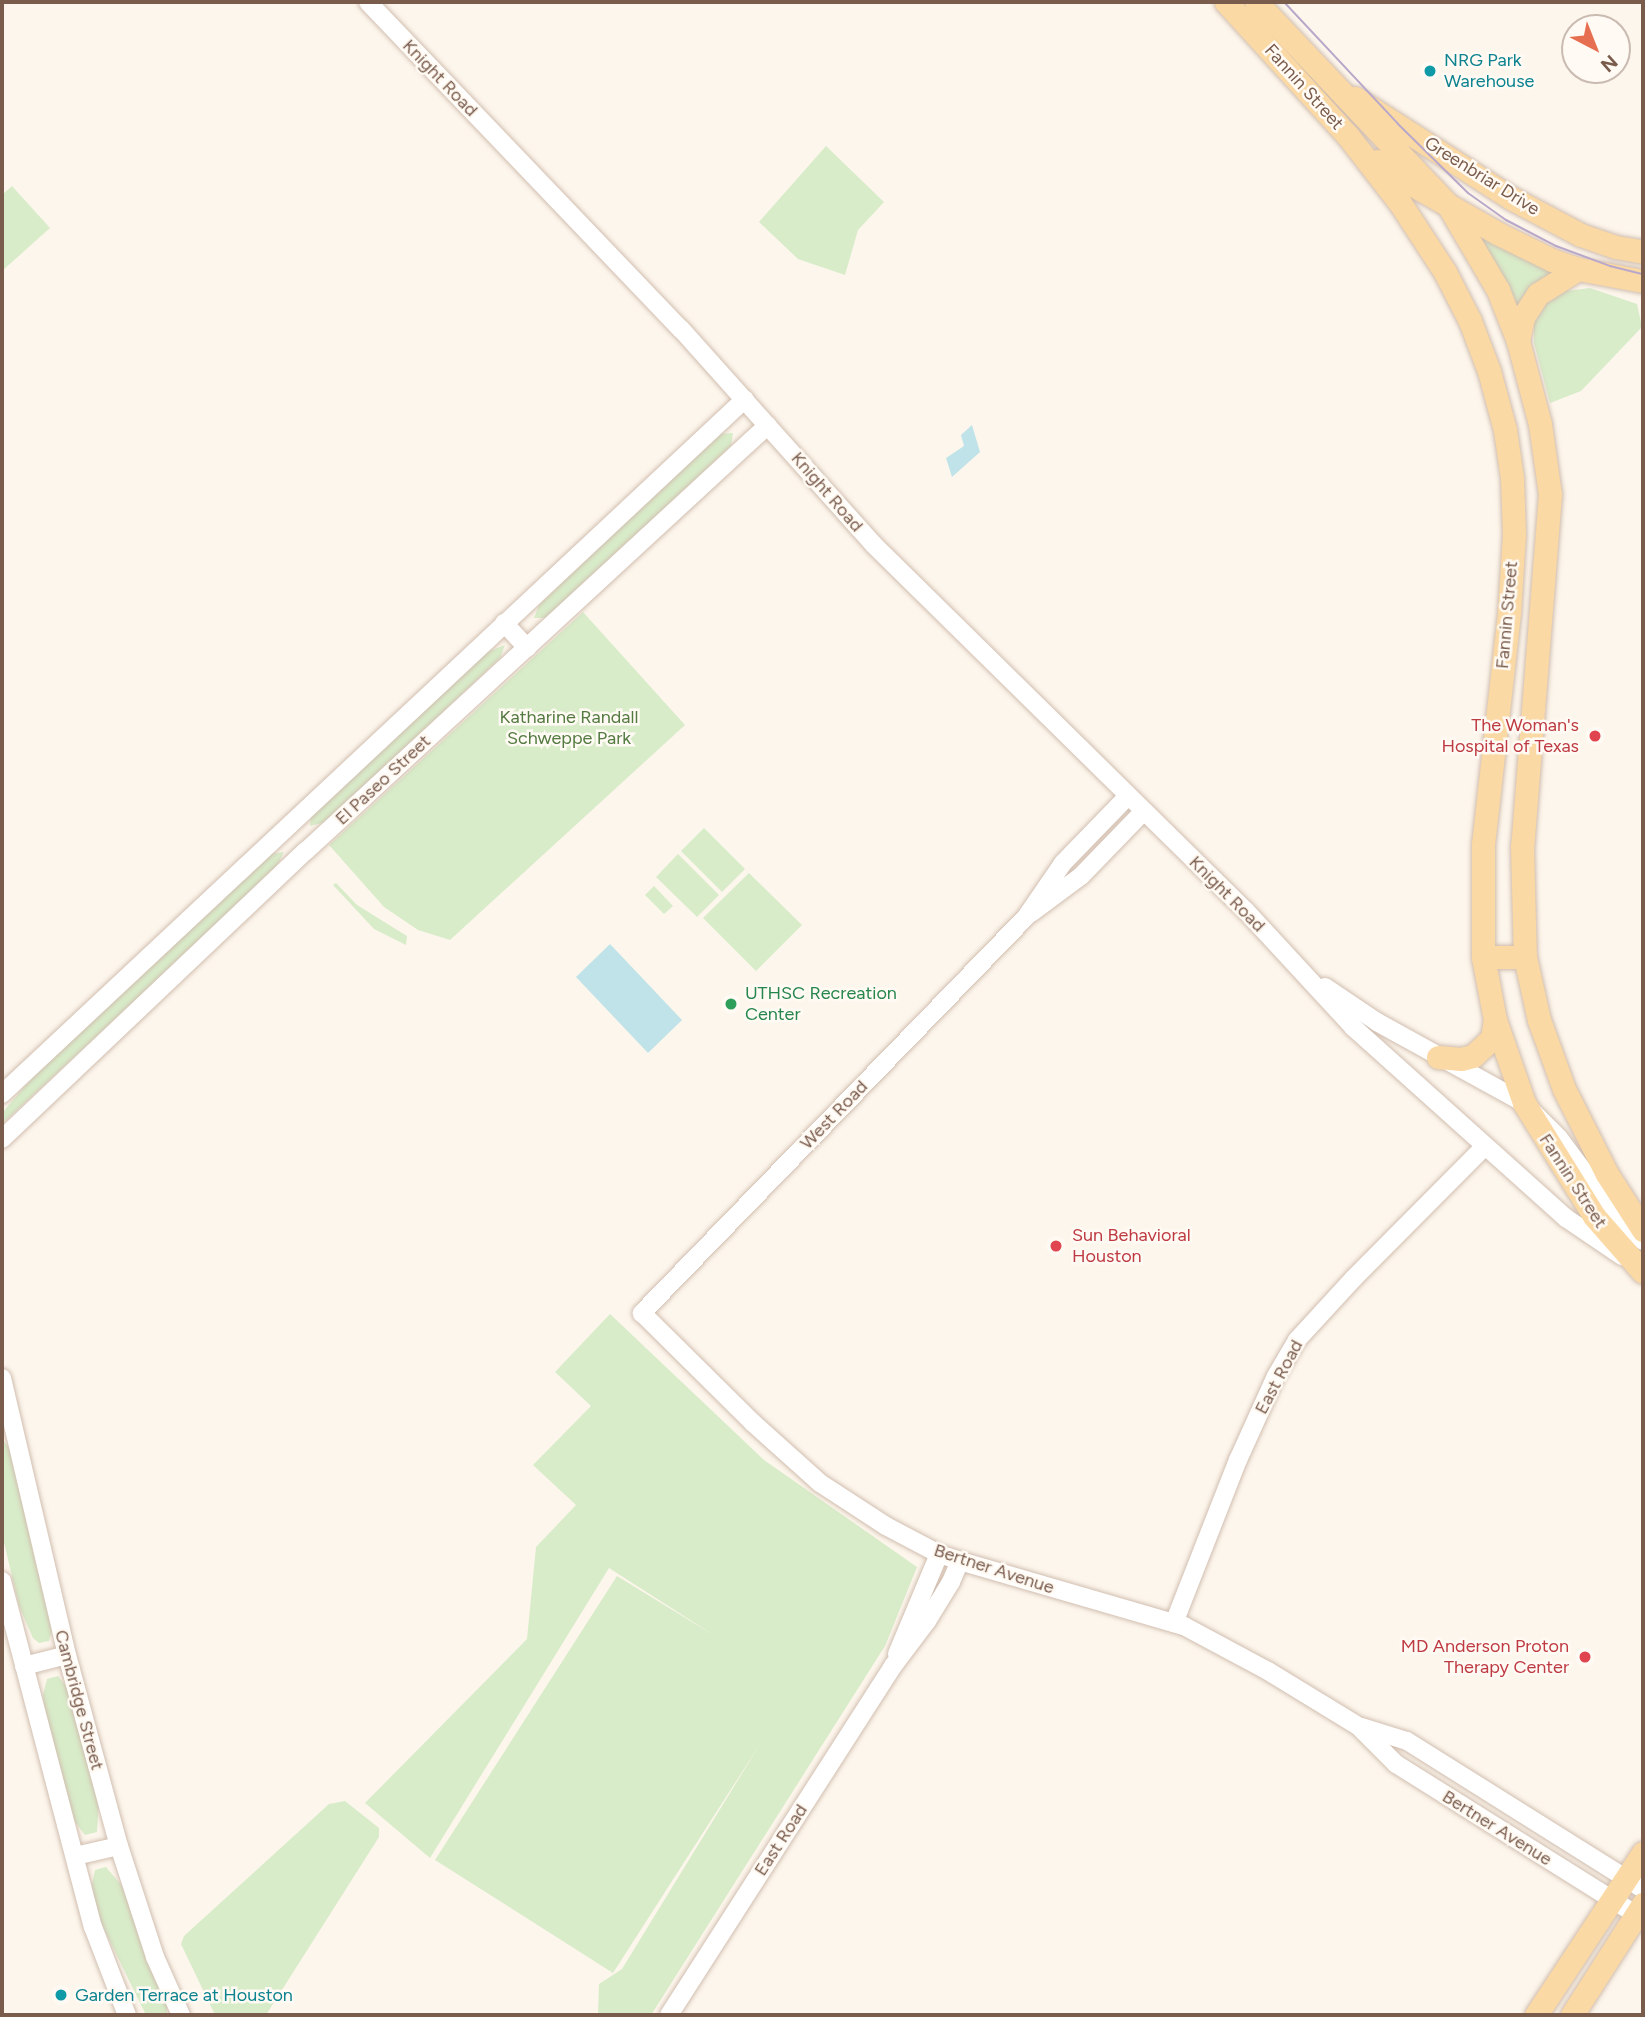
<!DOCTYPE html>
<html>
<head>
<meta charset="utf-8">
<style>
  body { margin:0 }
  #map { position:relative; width:1645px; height:2017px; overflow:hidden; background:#fdf6ec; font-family:Figtree,sans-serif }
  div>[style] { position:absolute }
  .green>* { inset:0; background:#d8ecc9 }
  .water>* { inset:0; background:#bfe3e8 }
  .roads { filter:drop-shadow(0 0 2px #d1beb0) drop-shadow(0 0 2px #d1beb0) }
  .minor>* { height:18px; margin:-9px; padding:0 9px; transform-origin:9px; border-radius:9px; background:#fff }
  .major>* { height:23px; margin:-11.5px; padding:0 11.5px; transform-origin:11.5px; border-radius:11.5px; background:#fbd9a5 }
  .tram>* { height:2px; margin:-1px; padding:0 1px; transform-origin:1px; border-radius:1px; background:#b9a8c9 }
  .dots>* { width:19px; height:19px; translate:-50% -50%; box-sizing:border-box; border:4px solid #fffaf3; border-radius:50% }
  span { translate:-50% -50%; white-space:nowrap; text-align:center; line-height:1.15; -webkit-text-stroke:5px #fffaf3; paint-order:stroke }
  .culture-label { font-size:18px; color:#0d838f }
  .left { translate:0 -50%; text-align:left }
  .street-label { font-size:18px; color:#7a5c4d }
  .park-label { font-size:18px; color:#537a41 }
  .health-label { font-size:18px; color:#be3a42 }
  .right { translate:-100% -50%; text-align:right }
  .leisure-label { font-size:18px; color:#27864d }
  .frame { position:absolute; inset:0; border:4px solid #7a5c4d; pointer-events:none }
  .north { position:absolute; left:1561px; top:14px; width:70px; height:70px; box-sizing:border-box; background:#fffaf3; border:2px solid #cabbb1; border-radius:50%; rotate:138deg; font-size:19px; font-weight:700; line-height:28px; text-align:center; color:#7a5c4d }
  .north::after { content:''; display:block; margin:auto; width:24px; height:32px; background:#e76f51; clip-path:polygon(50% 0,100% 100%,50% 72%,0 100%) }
</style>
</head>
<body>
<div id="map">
  <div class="green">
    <div style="clip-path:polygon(826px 146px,884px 202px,858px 230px,845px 275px,798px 259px,759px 222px)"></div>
    <div style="clip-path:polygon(12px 186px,50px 228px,2px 271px,2px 195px)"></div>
    <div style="clip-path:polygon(1482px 235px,1555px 268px,1555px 275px,1513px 310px,1478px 239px)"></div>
    <div style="clip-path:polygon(1590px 288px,1637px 304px,1642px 327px,1581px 391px,1550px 403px,1534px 343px,1534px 324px,1547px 303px,1566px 291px)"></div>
    <div style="clip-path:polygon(733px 433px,731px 446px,546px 618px,534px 618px,539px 605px,716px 434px)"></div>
    <div style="clip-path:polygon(583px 612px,685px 725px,450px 940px,418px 930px,384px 907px,329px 845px)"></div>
    <div style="clip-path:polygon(505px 645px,500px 658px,326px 822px,310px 826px,311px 814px,487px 652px)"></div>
    <div style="clip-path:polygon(704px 828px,745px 869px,722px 892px,681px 851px)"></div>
    <div style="clip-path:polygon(284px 852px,276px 868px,261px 883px,2px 1124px,2px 1113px,52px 1054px,269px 854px)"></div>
    <div style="clip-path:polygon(678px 854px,719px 895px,697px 917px,656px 877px)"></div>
    <div style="clip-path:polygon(749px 873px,802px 925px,756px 971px,703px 918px)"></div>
    <div style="clip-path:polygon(336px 883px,357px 905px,407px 936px,406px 945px,374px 929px,333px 885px)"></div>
    <div style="clip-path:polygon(654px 886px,673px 906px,664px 914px,645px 895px)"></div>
    <div style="clip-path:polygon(610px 1314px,764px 1460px,917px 1567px,885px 1646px,651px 2015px,598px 2015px,599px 1984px,622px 1969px,760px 1744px,613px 1973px,435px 1860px,617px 1576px,715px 1636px,609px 1568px,430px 1858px,365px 1803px,527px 1639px,536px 1547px,576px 1505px,533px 1465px,591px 1406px,555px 1372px)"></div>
    <div style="clip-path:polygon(2px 1439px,11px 1450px,53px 1627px,49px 1641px,39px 1643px,33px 1638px,19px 1606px,2px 1534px)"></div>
    <div style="clip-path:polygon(58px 1676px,69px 1690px,99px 1801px,97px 1832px,85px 1835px,71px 1817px,44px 1713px,43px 1695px,47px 1679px)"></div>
    <div style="clip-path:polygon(345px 1801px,379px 1828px,379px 1837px,266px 2015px,215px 2015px,181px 1944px,184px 1936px,329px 1804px)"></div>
    <div style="clip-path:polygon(106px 1867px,123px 1887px,167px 2002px,167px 2015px,146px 2015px,101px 1923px,94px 1903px,92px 1884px,95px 1870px)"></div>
  </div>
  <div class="water">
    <div style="clip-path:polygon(972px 425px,980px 452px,952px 477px,946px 458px,964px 446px,961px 435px)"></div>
    <div style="clip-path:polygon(610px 944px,682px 1020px,648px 1053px,576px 977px)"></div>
  </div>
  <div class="roads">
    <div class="minor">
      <div style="left:368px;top:2px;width:453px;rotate:46.3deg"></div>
      <div style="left:681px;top:329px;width:288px;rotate:48.2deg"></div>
      <div style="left:873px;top:544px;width:523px;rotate:44.54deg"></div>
      <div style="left:1246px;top:911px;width:158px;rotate:47.3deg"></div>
      <div style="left:1353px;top:1027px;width:286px;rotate:41.9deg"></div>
      <div style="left:1566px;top:1218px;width:68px;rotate:34.2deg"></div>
      <div style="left:504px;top:623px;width:34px;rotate:47deg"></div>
      <div style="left:1127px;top:797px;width:92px;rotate:134.1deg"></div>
      <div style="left:1063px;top:863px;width:65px;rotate:124.4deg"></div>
      <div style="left:1026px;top:917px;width:552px;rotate:134.12deg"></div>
      <div style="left:642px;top:1313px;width:155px;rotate:44.7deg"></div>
      <div style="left:752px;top:1422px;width:91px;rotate:41.9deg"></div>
      <div style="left:820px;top:1483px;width:79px;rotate:33.1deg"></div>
      <div style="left:886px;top:1526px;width:60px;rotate:27.8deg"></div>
      <div style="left:939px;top:1554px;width:22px;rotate:18deg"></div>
      <div style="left:960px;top:1561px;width:233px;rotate:16.2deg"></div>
      <div style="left:1184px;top:1626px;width:95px;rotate:28.2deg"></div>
      <div style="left:1268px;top:1671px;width:105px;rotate:31.4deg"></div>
      <div style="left:1358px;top:1726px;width:54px;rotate:45deg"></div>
      <div style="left:1396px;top:1764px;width:292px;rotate:32.1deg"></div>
      <div style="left:1031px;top:913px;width:62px;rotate:-36.5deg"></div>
      <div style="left:1081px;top:876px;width:89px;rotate:-45.9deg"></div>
      <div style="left:1325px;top:987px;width:63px;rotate:33.9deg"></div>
      <div style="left:1377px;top:1022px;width:168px;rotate:28.9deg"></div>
      <div style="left:1524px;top:1103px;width:49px;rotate:45deg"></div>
      <div style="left:1559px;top:1138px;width:92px;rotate:53.4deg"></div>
      <div style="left:1614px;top:1212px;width:41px;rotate:45deg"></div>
      <div style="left:2px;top:1094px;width:1017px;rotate:-43.09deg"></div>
      <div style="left:2px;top:1139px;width:419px;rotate:-43.5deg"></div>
      <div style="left:306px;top:851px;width:628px;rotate:-42.68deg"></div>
      <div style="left:2px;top:1378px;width:285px;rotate:76.8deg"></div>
      <div style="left:67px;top:1655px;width:198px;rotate:74.8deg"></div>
      <div style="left:119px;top:1846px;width:117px;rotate:72deg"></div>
      <div style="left:155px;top:1957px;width:64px;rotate:65.9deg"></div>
      <div style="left:2px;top:1581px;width:358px;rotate:75.3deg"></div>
      <div style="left:93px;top:1927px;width:94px;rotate:68.9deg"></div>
      <div style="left:1174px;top:1623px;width:175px;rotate:-68.6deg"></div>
      <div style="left:1238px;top:1460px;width:92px;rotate:-65.7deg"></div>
      <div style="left:1276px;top:1376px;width:42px;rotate:-59.7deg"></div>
      <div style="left:1297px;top:1340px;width:84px;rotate:-47.4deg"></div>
      <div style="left:1354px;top:1278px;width:185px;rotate:-45.2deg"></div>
      <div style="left:897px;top:1654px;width:108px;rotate:-67.2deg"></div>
      <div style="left:24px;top:1666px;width:44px;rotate:-14.3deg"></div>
      <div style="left:1362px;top:1727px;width:47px;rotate:17.3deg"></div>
      <div style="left:1407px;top:1741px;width:279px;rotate:32.1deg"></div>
      <div style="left:75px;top:1856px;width:45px;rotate:-12.8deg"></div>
      <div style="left:669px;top:2015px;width:415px;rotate:-57.3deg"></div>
      <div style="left:893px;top:1666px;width:56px;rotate:-52.9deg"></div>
      <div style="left:927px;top:1621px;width:46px;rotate:-58.4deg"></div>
      <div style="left:951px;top:1582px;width:23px;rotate:-67deg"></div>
    </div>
    <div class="major">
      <div style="left:1226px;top:2px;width:181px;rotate:47.7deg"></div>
      <div style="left:1348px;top:136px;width:85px;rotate:52.2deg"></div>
      <div style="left:1400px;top:203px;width:82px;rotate:56.9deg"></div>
      <div style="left:1445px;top:272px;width:55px;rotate:63deg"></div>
      <div style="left:1470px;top:321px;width:53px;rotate:69.2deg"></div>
      <div style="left:1489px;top:371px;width:61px;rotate:74.8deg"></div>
      <div style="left:1505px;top:430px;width:49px;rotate:81.7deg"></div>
      <div style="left:1512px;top:478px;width:56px;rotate:88deg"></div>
      <div style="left:1514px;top:534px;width:79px;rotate:93.6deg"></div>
      <div style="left:1509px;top:613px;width:232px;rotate:96.4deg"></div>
      <div style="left:1483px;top:844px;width:113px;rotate:90deg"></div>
      <div style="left:1483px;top:957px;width:64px;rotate:79.2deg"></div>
      <div style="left:1495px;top:1020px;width:88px;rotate:70.7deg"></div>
      <div style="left:1524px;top:1103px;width:133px;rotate:58.2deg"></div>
      <div style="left:1594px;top:1216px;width:74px;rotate:48.8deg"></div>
      <div style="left:1256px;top:2px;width:279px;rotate:46.6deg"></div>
      <div style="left:1448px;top:205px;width:99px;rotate:59.5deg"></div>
      <div style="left:1498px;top:290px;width:55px;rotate:68.6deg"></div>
      <div style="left:1518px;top:341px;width:86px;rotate:75.2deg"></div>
      <div style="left:1540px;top:424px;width:71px;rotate:81.9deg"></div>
      <div style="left:1550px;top:494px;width:353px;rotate:94.5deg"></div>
      <div style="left:1522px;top:846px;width:111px;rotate:88.5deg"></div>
      <div style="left:1525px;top:957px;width:65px;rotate:77.5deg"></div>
      <div style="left:1539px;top:1020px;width:73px;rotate:70.1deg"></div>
      <div style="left:1564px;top:1089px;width:95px;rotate:63.2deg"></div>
      <div style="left:1607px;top:1174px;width:67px;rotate:57.3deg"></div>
      <div style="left:1355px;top:98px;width:185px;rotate:32.7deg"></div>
      <div style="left:1511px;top:198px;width:79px;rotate:27.9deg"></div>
      <div style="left:1581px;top:235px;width:37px;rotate:19deg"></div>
      <div style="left:1616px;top:247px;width:27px;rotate:10deg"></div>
      <div style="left:1377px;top:161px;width:43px;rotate:33.7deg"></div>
      <div style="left:1413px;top:185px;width:99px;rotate:29.7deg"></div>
      <div style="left:1499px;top:234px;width:59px;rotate:26.1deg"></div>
      <div style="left:1552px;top:260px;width:28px;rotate:19deg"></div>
      <div style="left:1578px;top:269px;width:66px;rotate:10.5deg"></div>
      <div style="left:1518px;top:341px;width:25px;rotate:-78deg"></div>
      <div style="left:1523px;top:317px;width:27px;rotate:-57deg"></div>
      <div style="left:1538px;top:294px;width:47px;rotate:-32deg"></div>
      <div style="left:1483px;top:957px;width:42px"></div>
      <div style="left:1438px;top:1057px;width:23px;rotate:5deg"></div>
      <div style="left:1461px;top:1059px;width:12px;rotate:-14deg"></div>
      <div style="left:1473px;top:1056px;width:26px;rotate:-43deg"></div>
      <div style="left:1492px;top:1038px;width:18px;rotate:-81deg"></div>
      <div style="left:1536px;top:2015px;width:194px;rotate:-56.6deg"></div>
      <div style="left:1572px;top:2015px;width:132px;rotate:-57.4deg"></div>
    </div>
  </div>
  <div class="tram">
    <div style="left:1284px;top:2px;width:167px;rotate:46.9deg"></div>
    <div style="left:1398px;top:124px;width:98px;rotate:44.6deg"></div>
    <div style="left:1468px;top:193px;width:47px;rotate:35.4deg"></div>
    <div style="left:1506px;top:220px;width:56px;rotate:27.5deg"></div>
    <div style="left:1556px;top:246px;width:58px;rotate:20.3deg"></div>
    <div style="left:1610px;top:266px;width:34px;rotate:14deg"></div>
  </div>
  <div class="dots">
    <div style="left:1430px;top:71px;background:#0f9aa8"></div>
    <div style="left:1595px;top:736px;background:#e0444e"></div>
    <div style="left:731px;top:1004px;background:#2e9e5b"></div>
    <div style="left:1056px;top:1246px;background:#e0444e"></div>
    <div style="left:1585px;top:1657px;background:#e0444e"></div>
    <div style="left:61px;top:1995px;background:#0f9aa8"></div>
  </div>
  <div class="culture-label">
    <span class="left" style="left:1444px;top:71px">NRG Park<br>Warehouse</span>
    <span class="left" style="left:75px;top:1995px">Garden Terrace at Houston</span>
  </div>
  <div class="street-label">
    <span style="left:440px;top:78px;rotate:46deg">Knight Road</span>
    <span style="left:1304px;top:87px;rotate:48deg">Fannin Street</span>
    <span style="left:1482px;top:176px;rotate:32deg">Greenbriar Drive</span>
    <span style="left:827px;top:492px;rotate:49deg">Knight Road</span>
    <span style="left:1507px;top:615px;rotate:-85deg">Fannin Street</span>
    <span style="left:383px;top:780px;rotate:-43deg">El Paseo Street</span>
    <span style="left:1227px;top:894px;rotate:45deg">Knight Road</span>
    <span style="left:834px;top:1115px;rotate:-46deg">West Road</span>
    <span style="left:1573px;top:1181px;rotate:57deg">Fannin Street</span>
    <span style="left:1279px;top:1377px;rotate:-62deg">East Road</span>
    <span style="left:994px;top:1569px;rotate:18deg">Bertner Avenue</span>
    <span style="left:79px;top:1700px;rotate:75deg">Cambridge Street</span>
    <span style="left:1497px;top:1828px;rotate:32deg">Bertner Avenue</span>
    <span style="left:781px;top:1840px;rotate:-57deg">East Road</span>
  </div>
  <div class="park-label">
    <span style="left:569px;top:728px">Katharine Randall<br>Schweppe Park</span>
  </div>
  <div class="health-label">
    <span class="right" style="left:1579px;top:736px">The Woman's<br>Hospital of Texas</span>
    <span class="left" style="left:1072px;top:1246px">Sun Behavioral<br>Houston</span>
    <span class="right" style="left:1569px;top:1657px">MD Anderson Proton<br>Therapy Center</span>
  </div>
  <div class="leisure-label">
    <span class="left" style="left:745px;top:1004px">UTHSC Recreation<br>Center</span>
  </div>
  <div class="frame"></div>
  <div class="north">N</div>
</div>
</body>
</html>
